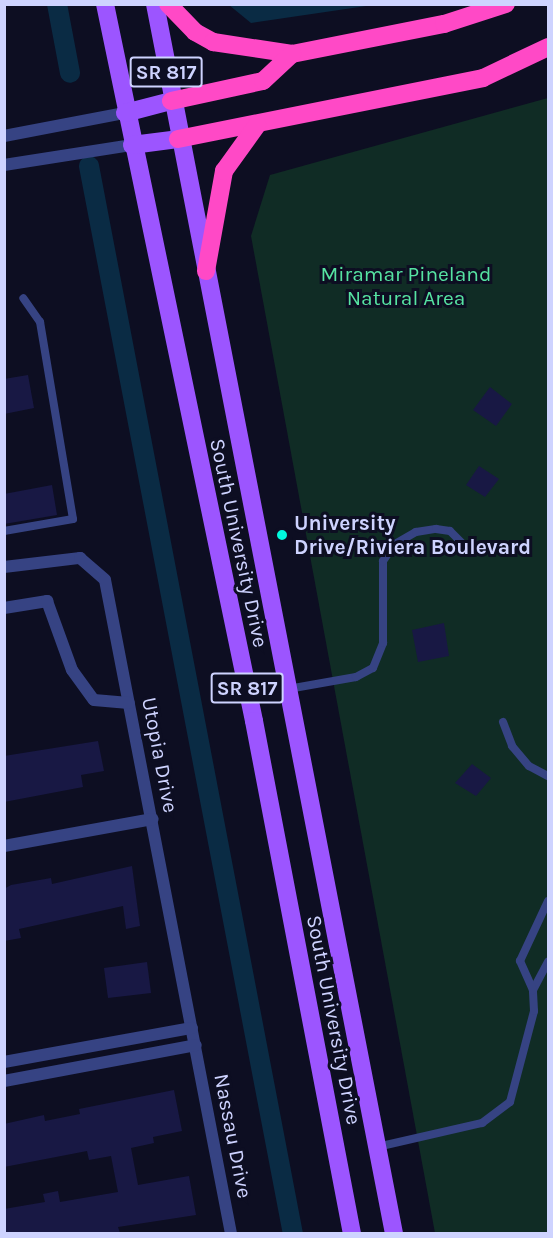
<!DOCTYPE html>
<html>
<head>
<meta charset="utf-8">
<style>
  body { margin:0 }
  #map { position:relative; width:553px; height:1238px; overflow:hidden; background:#0d0e22; font-family:Karla,sans-serif }
  div>[style] { position:absolute }
  .green>* { inset:0; background:#102c25 }
  .water>* { inset:0; background:#0a2b44 }
  .canal>* { height:20px; margin:-10px; padding:0 10px; transform-origin:10px; border-radius:10px; background:#0a2b44 }
  .building>* { inset:0; background:#181844 }
  .lane>* { height:8px; margin:-4px; padding:0 4px; transform-origin:4px; border-radius:4px; background:#364383 }
  .street>* { height:12px; margin:-6px; padding:0 6px; transform-origin:6px; border-radius:6px; background:#364383 }
  .primary>* { height:18px; margin:-9px; padding:0 9px; transform-origin:9px; border-radius:9px; background:#9c55ff }
  .highway>* { height:18px; margin:-9px; padding:0 9px; transform-origin:9px; border-radius:9px; background:#ff49c6 }
  .dots>* { width:16px; height:16px; translate:-50% -50%; box-sizing:border-box; border:3px solid #0d0e22; border-radius:50% }
  span { translate:-50% -50%; white-space:nowrap; text-align:center; line-height:1.15; -webkit-text-stroke:6px #0d0e22; paint-order:stroke }
  .shield-label span { padding:2px 4px; background:#0d0e22; border:2px solid; border-radius:4px; -webkit-text-stroke-width:0 }
  .shield-label { font-size:20px; color:#ced3ff; font-weight:700 }
  .park-label { font-size:21px; color:#56e3a2 }
  .poi-label { font-size:21px; color:#ced3ff; font-weight:700 }
  .left { translate:0 -50%; text-align:left }
  .street-label { font-size:21px; color:#ced3ff }
  .frame { position:absolute; inset:0; border:6px solid #ced3ff; pointer-events:none }
</style>
</head>
<body>
<div id="map">
  <div class="green">
    <div style="clip-path:polygon(548px 98px,548px 1233px,435px 1233px,251px 236px,270px 175px)"></div>
  </div>
  <div class="water">
    <div style="clip-path:polygon(229px 5px,373px 5px,251px 23px)"></div>
  </div>
  <div class="canal">
    <div style="left:57px;top:4px;width:70px;rotate:79.3deg"></div>
    <div style="left:89px;top:166px;width:1087px;rotate:79.19deg"></div>
  </div>
  <div class="building">
    <div style="clip-path:polygon(28px 375px,34px 408px,4px 414px,4px 379px)"></div>
    <div style="clip-path:polygon(490px 387px,512px 404px,496px 426px,473px 410px)"></div>
    <div style="clip-path:polygon(479px 466px,499px 479px,485px 497px,466px 485px)"></div>
    <div style="clip-path:polygon(52px 485px,57px 515px,4px 524px,4px 494px)"></div>
    <div style="clip-path:polygon(444px 623px,449px 656px,418px 662px,412px 630px)"></div>
    <div style="clip-path:polygon(98px 741px,104px 771px,81px 775px,83px 787px,4px 802px,4px 756px)"></div>
    <div style="clip-path:polygon(472px 764px,491px 778px,476px 796px,455px 783px)"></div>
    <div style="clip-path:polygon(132px 866px,140px 926px,126px 929px,123px 906px,19px 929px,21px 938px,4px 941px,4px 889px,11px 885px,51px 878px,52px 884px)"></div>
    <div style="clip-path:polygon(147px 962px,151px 993px,108px 998px,104px 968px)"></div>
    <div style="clip-path:polygon(174px 1090px,182px 1131px,153px 1137px,154px 1143px,131px 1148px,138px 1185px,189px 1176px,196px 1215px,118px 1227px,120px 1233px,4px 1233px,4px 1209px,45px 1202px,43px 1194px,58px 1191px,60px 1202px,118px 1192px,111px 1156px,89px 1160px,87px 1151px,4px 1167px,4px 1124px,44px 1115px,45px 1121px,80px 1114px,79px 1109px)"></div>
  </div>
  <div class="lane">
    <div style="left:4px;top:531px;width:70px;rotate:-9.9deg"></div>
    <div style="left:73px;top:519px;width:200px;rotate:-99.5deg"></div>
    <div style="left:40px;top:322px;width:29px;rotate:-125deg"></div>
    <div style="left:288px;top:689px;width:69px;rotate:-10deg"></div>
    <div style="left:356px;top:677px;width:19px;rotate:-28deg"></div>
    <div style="left:373px;top:668px;width:27px;rotate:-68deg"></div>
    <div style="left:383px;top:643px;width:82px;rotate:-90deg"></div>
    <div style="left:383px;top:561px;width:21px;rotate:-55deg"></div>
    <div style="left:395px;top:544px;width:24px;rotate:-30deg"></div>
    <div style="left:416px;top:532px;width:20px;rotate:-9deg"></div>
    <div style="left:436px;top:529px;width:14px;rotate:8deg"></div>
    <div style="left:450px;top:531px;width:30px;rotate:45deg"></div>
    <div style="left:503px;top:722px;width:26px;rotate:69deg"></div>
    <div style="left:512px;top:746px;width:26px;rotate:50deg"></div>
    <div style="left:529px;top:766px;width:21px;rotate:28deg"></div>
    <div style="left:533px;top:990px;width:32px;rotate:-62deg"></div>
    <div style="left:377px;top:1147px;width:108px;rotate:-12.9deg"></div>
    <div style="left:482px;top:1123px;width:35px;rotate:-37deg"></div>
    <div style="left:510px;top:1102px;width:94px;rotate:-75.2deg"></div>
    <div style="left:534px;top:1011px;width:21px;rotate:-93deg"></div>
    <div style="left:533px;top:990px;width:32px;rotate:-114deg"></div>
    <div style="left:520px;top:961px;width:66px;rotate:-65deg"></div>
  </div>
  <div class="street">
    <div style="left:4px;top:136px;width:123px;rotate:-10.8deg"></div>
    <div style="left:4px;top:165px;width:130px;rotate:-8.9deg"></div>
    <div style="left:4px;top:567px;width:77px;rotate:-6.8deg"></div>
    <div style="left:80px;top:558px;width:33px;rotate:41deg"></div>
    <div style="left:105px;top:580px;width:666px;rotate:79.09deg"></div>
    <div style="left:4px;top:608px;width:44px;rotate:-9.2deg"></div>
    <div style="left:47px;top:601px;width:73px;rotate:70.1deg"></div>
    <div style="left:72px;top:670px;width:37px;rotate:54deg"></div>
    <div style="left:94px;top:700px;width:35px;rotate:5deg"></div>
    <div style="left:4px;top:846px;width:151px;rotate:-10.3deg"></div>
    <div style="left:4px;top:1062px;width:191px;rotate:-10.3deg"></div>
    <div style="left:4px;top:1081px;width:195px;rotate:-10.6deg"></div>
  </div>
  <div class="primary">
    <div style="left:105px;top:4px;width:732px;rotate:78.26deg"></div>
    <div style="left:254px;top:721px;width:522px;rotate:79.18deg"></div>
    <div style="left:155px;top:4px;width:1253px;rotate:79deg"></div>
    <div style="left:125px;top:113px;width:48px;rotate:-14.6deg"></div>
    <div style="left:132px;top:145px;width:46px;rotate:-7.4deg"></div>
  </div>
  <div class="highway">
    <div style="left:168px;top:4px;width:39px;rotate:46deg"></div>
    <div style="left:195px;top:32px;width:21px;rotate:29deg"></div>
    <div style="left:213px;top:42px;width:80px;rotate:8.6deg"></div>
    <div style="left:292px;top:54px;width:155px;rotate:-11.2deg"></div>
    <div style="left:444px;top:24px;width:65px;rotate:-17.9deg"></div>
    <div style="left:171px;top:101px;width:94px;rotate:-12.3deg"></div>
    <div style="left:263px;top:81px;width:40px;rotate:-43deg"></div>
    <div style="left:178px;top:139px;width:311px;rotate:-11.3deg"></div>
    <div style="left:483px;top:78px;width:72px;rotate:-25.5deg"></div>
    <div style="left:206px;top:271px;width:102px;rotate:-79.8deg"></div>
    <div style="left:224px;top:171px;width:57px;rotate:-54.3deg"></div>
  </div>
  <div class="dots">
    <div style="left:282px;top:535px;background:#00f9dd"></div>
  </div>
  <div class="shield-label">
    <span style="left:166px;top:72px">SR 817</span>
    <span style="left:247px;top:688px">SR 817</span>
  </div>
  <div class="park-label">
    <span style="left:406px;top:286px">Miramar Pineland<br>Natural Area</span>
  </div>
  <div class="poi-label">
    <span class="left" style="left:294px;top:535px">University<br>Drive/Riviera Boulevard</span>
  </div>
  <div class="street-label">
    <span style="left:239px;top:543px;rotate:78deg">South University Drive</span>
    <span style="left:160px;top:755px;rotate:79deg">Utopia Drive</span>
    <span style="left:334px;top:1020px;rotate:79deg">South University Drive</span>
    <span style="left:233px;top:1136px;rotate:79deg">Nassau Drive</span>
  </div>
  <div class="frame"></div>
</div>
</body>
</html>
